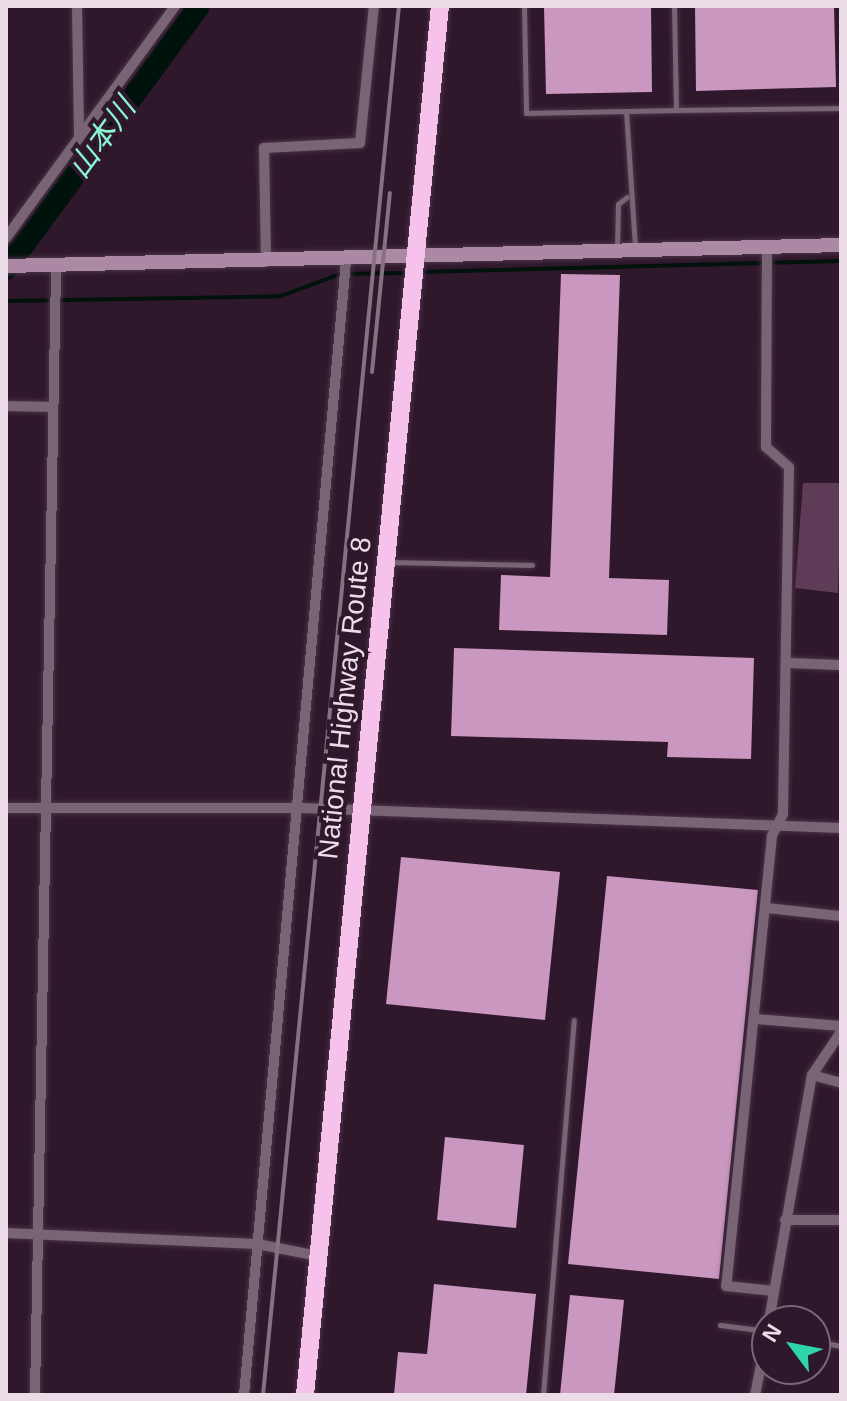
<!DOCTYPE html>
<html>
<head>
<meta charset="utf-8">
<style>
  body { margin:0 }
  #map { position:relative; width:847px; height:1401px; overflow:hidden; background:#30182c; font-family:Helvetica,"Noto Sans JP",sans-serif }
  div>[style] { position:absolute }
  .green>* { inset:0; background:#5e3c57 }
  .stream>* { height:4px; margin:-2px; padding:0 2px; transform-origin:2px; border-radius:2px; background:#00120c }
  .river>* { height:22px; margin:-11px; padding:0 11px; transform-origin:11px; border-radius:11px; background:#00120c }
  .building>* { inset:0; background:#c997bf }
  .roads { filter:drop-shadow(0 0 2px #4a3346) drop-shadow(0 0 2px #4a3346) }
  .lane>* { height:5px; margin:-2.5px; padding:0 2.5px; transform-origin:2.5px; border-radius:2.5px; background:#796475 }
  .street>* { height:10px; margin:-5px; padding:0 5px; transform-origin:5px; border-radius:5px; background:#796475 }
  .secondary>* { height:14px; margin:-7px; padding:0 7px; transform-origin:7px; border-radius:7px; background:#ab89a4 }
  .highway>* { height:18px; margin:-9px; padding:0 9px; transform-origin:9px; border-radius:9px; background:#f6c1ea }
  .rail>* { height:4px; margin:-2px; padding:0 2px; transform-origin:2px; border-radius:2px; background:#857181 }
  span { translate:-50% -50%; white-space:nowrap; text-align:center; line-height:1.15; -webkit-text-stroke:8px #30182c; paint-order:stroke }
  .street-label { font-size:28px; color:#ecdce8 }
  .water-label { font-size:30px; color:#8af5d3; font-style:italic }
  .frame { position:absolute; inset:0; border:8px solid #ecdce8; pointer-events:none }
  .north { position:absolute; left:751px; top:1305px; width:80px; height:80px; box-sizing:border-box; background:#30182c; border:2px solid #7b6677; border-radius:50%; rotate:302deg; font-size:22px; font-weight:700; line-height:32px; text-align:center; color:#ecdce8 }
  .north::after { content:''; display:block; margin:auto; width:28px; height:36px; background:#2cd5ab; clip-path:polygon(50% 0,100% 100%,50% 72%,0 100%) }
</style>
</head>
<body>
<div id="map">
  <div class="green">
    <div style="clip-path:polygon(803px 483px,841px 483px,838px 593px,795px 588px)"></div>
  </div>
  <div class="stream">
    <div style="left:420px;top:272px;width:421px;rotate:-1.5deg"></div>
    <div style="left:6px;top:301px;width:275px;rotate:-1deg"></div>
    <div style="left:281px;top:296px;width:63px;rotate:-20.4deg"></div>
    <div style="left:340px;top:274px;width:67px;rotate:-0.9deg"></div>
  </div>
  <div class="river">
    <div style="left:6px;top:269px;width:326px;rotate:-53.7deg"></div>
  </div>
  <div class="building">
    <div style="clip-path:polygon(544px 6px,651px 6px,652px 92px,546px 94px)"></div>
    <div style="clip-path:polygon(695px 6px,834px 6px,836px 87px,696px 91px)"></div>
    <div style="clip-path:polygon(561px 274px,620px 275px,609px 578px,669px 580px,667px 635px,499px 630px,501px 575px,550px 577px)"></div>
    <div style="clip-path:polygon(454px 648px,754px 658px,751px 759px,667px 757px,668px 742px,451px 736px)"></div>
    <div style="clip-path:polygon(401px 857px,560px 872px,545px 1020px,386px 1004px)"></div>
    <div style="clip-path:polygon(607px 876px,758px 890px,719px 1279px,568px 1264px)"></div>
    <div style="clip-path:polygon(445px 1137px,524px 1145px,516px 1228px,437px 1220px)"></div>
    <div style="clip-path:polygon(434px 1284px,536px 1294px,526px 1395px,394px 1395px,398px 1352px,427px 1354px)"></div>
    <div style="clip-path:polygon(570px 1295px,624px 1300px,614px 1395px,560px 1395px)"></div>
  </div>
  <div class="roads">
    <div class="lane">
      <div style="left:524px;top:6px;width:107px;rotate:88.9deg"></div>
      <div style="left:526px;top:113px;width:150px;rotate:-1.1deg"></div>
      <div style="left:676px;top:110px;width:104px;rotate:-91.1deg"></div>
      <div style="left:676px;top:110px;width:165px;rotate:-0.7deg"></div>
      <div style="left:626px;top:111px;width:137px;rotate:86.2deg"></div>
      <div style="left:617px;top:248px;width:44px;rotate:-88.7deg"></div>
      <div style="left:618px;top:204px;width:11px;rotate:-38deg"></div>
      <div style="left:391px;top:562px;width:141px;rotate:1.2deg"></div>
      <div style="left:720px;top:1325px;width:47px;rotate:7.3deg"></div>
      <div style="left:815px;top:1341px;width:26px;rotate:11deg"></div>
      <div style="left:543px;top:1395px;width:376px;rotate:-85.3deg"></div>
    </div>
    <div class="street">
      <div style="left:77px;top:6px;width:130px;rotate:89.1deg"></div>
      <div style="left:6px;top:238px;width:287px;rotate:-53.9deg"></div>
      <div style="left:767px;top:247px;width:200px;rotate:90.3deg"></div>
      <div style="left:766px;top:447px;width:30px;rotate:41deg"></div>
      <div style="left:789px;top:467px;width:347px;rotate:91deg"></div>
      <div style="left:783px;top:814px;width:25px;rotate:117deg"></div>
      <div style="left:772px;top:836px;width:452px;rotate:95.8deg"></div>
      <div style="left:726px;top:1286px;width:48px;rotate:5.9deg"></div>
      <div style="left:266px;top:262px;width:114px;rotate:-91deg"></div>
      <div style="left:264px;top:148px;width:96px;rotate:-3deg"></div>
      <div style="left:360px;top:143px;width:138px;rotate:-84.2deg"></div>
      <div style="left:6px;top:406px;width:47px;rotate:1.2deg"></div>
      <div style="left:788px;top:663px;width:53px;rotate:2.2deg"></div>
      <div style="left:6px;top:808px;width:296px"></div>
      <div style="left:302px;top:808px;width:539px;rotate:2.13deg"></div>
      <div style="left:767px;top:908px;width:72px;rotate:6.3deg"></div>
      <div style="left:756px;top:1019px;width:85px;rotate:4.7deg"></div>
      <div style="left:812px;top:1075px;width:30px;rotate:15deg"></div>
      <div style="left:785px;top:1220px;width:56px"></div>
      <div style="left:6px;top:1233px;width:251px;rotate:2.5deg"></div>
      <div style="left:257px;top:1244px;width:62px;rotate:11.1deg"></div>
      <div style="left:769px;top:1321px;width:250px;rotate:-80.1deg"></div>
      <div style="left:812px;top:1075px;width:52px;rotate:-56deg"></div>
      <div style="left:35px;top:1395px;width:1129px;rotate:-88.93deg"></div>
      <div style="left:244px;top:1395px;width:1140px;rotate:-84.86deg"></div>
      <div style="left:755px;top:1395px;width:61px;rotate:-78.7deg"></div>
    </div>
    <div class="secondary">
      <div style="left:6px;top:266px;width:835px;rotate:-1.44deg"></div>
    </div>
    <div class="highway">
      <div style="left:305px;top:1395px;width:1396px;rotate:-84.45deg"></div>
    </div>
  </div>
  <div class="rail">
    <div style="left:372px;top:372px;width:180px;rotate:-84.3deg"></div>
    <div style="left:263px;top:1395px;width:1396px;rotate:-84.41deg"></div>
  </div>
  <div class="street-label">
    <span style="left:345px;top:698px;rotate:-84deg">National Highway Route 8</span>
  </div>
  <div class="water-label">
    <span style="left:102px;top:138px;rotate:-54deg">山本川</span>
  </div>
  <div class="frame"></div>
  <div class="north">N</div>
</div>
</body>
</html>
